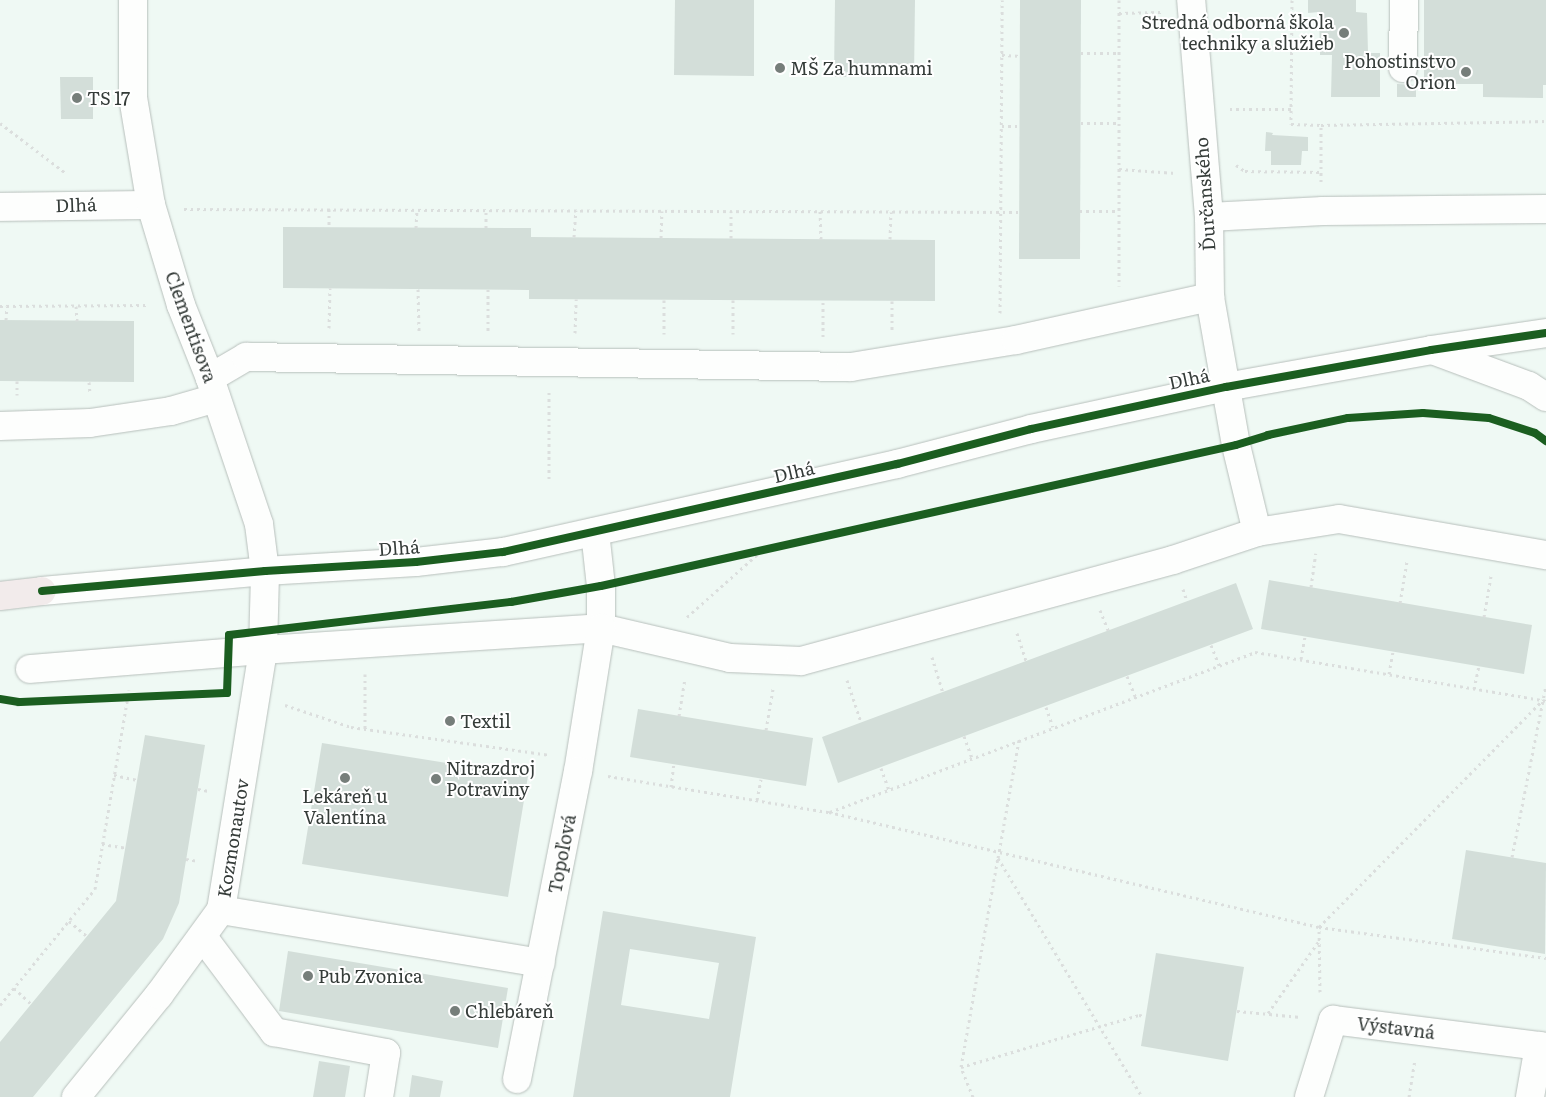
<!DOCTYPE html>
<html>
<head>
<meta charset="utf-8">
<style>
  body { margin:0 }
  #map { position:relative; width:1546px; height:1097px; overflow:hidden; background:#eff9f4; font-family:Literata,serif }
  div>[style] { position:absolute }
  .building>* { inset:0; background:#d3ded9 }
  .path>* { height:3px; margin-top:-1.5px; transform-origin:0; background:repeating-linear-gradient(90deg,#dbdedd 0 2.5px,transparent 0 6.5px) }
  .roads { filter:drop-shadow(0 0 1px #b7bfbb) drop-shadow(0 0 1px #b7bfbb) }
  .minor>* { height:28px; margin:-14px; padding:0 14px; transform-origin:14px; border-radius:14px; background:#fdfefd }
  .major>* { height:28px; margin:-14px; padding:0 14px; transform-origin:14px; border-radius:14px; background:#f2ebeb }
  .cycleway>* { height:8px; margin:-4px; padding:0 4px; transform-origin:4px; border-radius:4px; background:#1b5e20 }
  .dots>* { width:14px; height:14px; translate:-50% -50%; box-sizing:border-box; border:2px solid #fff; border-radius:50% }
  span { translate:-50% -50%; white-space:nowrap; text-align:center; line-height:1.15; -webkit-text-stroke:4px #fff; paint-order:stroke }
  .poi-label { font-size:18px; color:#353c39 }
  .right { translate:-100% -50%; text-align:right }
  .left { translate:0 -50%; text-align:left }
  .street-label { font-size:18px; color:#353c39 }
</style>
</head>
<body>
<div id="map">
  <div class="building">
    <div style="clip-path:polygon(675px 0,754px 0,754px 76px,674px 75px)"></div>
    <div style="clip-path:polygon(835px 0,915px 0,914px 77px,834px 77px)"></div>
    <div style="clip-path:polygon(1020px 0,1081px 0,1080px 259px,1019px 259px)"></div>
    <div style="clip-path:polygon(1308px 0,1356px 0,1356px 12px,1367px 13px,1368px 53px,1380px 53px,1380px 97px,1331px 97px,1332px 55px,1320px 55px,1319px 12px,1308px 13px)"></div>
    <div style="clip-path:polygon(1424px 0,1546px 0,1546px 85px,1543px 85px,1543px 98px,1483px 97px,1483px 84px,1424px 84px)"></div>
    <div style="clip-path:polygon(60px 77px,93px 77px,93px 119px,61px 119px)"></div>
    <div style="clip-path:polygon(1397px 84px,1416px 85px,1416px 97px,1397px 97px)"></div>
    <div style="clip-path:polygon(1266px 132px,1273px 133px,1272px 135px,1308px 137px,1308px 151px,1302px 151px,1301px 165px,1271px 165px,1271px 151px,1265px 151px)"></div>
    <div style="clip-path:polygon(283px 227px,531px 228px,531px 237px,935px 240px,935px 301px,529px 299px,529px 290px,283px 288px)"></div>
    <div style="clip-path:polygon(0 320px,134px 321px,134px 382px,0 381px)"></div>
    <div style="clip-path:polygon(1269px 580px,1532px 625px,1524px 674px,1261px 629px)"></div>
    <div style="clip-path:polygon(1236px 583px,1253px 629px,838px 783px,822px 737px)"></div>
    <div style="clip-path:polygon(638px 709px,813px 738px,806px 786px,630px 757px)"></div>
    <div style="clip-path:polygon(145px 735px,205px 745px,179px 903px,163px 939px,33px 1097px,0 1097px,0 1042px,116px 901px)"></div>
    <div style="clip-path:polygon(322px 743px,528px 776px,508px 897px,302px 864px)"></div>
    <div style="clip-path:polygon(1466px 850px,1546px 863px,1545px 954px,1452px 939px)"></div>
    <div style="clip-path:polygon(evenodd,603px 911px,756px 937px,730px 1097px,573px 1097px,603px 911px,630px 949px,719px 963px,709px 1019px,621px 1005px,630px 949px)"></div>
    <div style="clip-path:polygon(288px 951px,508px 988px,498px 1048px,279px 1011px)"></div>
    <div style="clip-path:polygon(1156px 953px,1244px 967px,1228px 1061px,1141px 1046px)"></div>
    <div style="clip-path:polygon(319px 1061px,350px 1066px,345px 1097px,313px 1097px)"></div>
    <div style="clip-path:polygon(412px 1075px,443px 1081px,440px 1097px,409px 1097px)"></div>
  </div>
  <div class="path">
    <div style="left:1119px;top:0;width:286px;rotate:90deg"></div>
    <div style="left:1292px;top:0;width:124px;rotate:90.5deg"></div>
    <div style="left:1291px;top:124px;width:30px;rotate:2deg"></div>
    <div style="left:1119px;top:13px;width:42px;rotate:-1.4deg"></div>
    <div style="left:1081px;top:53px;width:38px"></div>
    <div style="left:1002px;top:55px;width:18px;rotate:3deg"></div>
    <div style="left:1230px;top:109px;width:61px"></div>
    <div style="left:0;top:123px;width:84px;rotate:37.3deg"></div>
    <div style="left:1081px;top:123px;width:38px"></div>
    <div style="left:1002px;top:126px;width:18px"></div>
    <div style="left:1236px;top:165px;width:11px;rotate:34deg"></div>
    <div style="left:1245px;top:171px;width:76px;rotate:0.8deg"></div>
    <div style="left:1119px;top:169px;width:57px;rotate:4deg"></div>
    <div style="left:1321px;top:182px;width:57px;rotate:-90deg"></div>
    <div style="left:1321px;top:125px;width:225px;rotate:-1deg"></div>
    <div style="left:184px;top:209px;width:835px;rotate:0.21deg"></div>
    <div style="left:329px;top:209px;width:18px;rotate:90deg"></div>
    <div style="left:820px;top:211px;width:28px;rotate:88deg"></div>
    <div style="left:1080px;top:211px;width:39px"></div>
    <div style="left:416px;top:228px;width:19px;rotate:-87deg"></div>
    <div style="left:486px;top:228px;width:18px;rotate:-90deg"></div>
    <div style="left:574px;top:237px;width:27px;rotate:-86deg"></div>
    <div style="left:661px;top:238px;width:27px;rotate:-88deg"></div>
    <div style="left:731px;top:238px;width:27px;rotate:-90deg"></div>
    <div style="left:890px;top:239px;width:27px;rotate:-88deg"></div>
    <div style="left:418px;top:289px;width:42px;rotate:88.6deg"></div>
    <div style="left:488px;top:289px;width:42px;rotate:90deg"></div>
    <div style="left:664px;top:300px;width:34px;rotate:90deg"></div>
    <div style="left:733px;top:300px;width:34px;rotate:90deg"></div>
    <div style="left:892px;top:301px;width:29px;rotate:90deg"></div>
    <div style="left:0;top:306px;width:149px;rotate:-0.4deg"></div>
    <div style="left:76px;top:306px;width:15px;rotate:86deg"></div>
    <div style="left:1000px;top:313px;width:313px;rotate:-89.6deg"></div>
    <div style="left:6px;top:320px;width:14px;rotate:-86deg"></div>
    <div style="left:329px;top:328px;width:40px;rotate:-88.6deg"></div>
    <div style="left:575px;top:333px;width:34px;rotate:-88deg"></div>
    <div style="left:823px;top:337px;width:37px;rotate:-90deg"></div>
    <div style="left:17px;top:381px;width:14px;rotate:90deg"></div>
    <div style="left:89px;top:382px;width:11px;rotate:85deg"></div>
    <div style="left:549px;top:392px;width:89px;rotate:90deg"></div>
    <div style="left:1311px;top:587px;width:34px;rotate:-82deg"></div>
    <div style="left:1183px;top:589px;width:13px;rotate:72deg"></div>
    <div style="left:1400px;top:603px;width:43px;rotate:-80.5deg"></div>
    <div style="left:1100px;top:610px;width:22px;rotate:68deg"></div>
    <div style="left:687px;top:617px;width:98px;rotate:-41.7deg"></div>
    <div style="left:1484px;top:617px;width:42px;rotate:-80.3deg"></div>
    <div style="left:1017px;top:633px;width:29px;rotate:72deg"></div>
    <div style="left:1211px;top:645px;width:22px;rotate:68deg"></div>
    <div style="left:932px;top:657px;width:37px;rotate:73deg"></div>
    <div style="left:1301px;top:659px;width:22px;rotate:-80deg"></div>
    <div style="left:365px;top:674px;width:55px;rotate:90deg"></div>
    <div style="left:1389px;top:674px;width:23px;rotate:-80deg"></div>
    <div style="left:1127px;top:676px;width:22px;rotate:68deg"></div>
    <div style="left:847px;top:680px;width:44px;rotate:71.6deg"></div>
    <div style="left:1474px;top:689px;width:24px;rotate:-78deg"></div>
    <div style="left:285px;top:705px;width:70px;rotate:18.4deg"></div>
    <div style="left:351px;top:727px;width:201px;rotate:8deg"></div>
    <div style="left:1046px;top:707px;width:21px;rotate:71deg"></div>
    <div style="left:679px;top:716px;width:37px;rotate:-81deg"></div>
    <div style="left:766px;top:730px;width:42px;rotate:-80.3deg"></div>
    <div style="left:964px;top:736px;width:23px;rotate:70deg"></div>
    <div style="left:1019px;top:740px;width:120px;rotate:100.1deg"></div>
    <div style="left:998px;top:858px;width:279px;rotate:58.9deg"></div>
    <div style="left:881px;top:768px;width:23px;rotate:70deg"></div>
    <div style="left:114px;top:775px;width:24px;rotate:12deg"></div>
    <div style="left:608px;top:776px;width:224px;rotate:9.3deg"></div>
    <div style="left:829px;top:812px;width:503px;rotate:13.21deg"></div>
    <div style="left:1319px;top:927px;width:229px;rotate:7.8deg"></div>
    <div style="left:671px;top:787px;width:23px;rotate:-83deg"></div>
    <div style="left:198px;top:789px;width:11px;rotate:10deg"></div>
    <div style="left:757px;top:800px;width:21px;rotate:-79deg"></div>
    <div style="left:830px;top:812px;width:454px;rotate:-20.6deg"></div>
    <div style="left:1255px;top:652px;width:292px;rotate:9.5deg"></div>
    <div style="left:102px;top:844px;width:24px;rotate:9deg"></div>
    <div style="left:1512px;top:857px;width:174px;rotate:-78.8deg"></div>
    <div style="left:186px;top:859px;width:12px;rotate:9deg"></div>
    <div style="left:69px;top:921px;width:23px;rotate:40deg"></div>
    <div style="left:14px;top:988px;width:23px;rotate:43deg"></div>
    <div style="left:1320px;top:992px;width:65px;rotate:-90.9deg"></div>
    <div style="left:1319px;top:927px;width:319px;rotate:-45.4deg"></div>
    <div style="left:1543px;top:700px;width:3px;rotate:18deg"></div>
    <div style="left:0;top:1005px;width:150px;rotate:-50.7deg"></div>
    <div style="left:95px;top:889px;width:202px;rotate:-80.3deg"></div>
    <div style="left:1237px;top:1011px;width:64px;rotate:5.4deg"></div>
    <div style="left:1268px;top:1013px;width:88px;rotate:-54.7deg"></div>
    <div style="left:961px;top:1067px;width:185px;rotate:-16.3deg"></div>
    <div style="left:1139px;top:1015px;width:6px;rotate:9deg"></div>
    <div style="left:973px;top:1097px;width:32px;rotate:-112deg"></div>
    <div style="left:961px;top:1067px;width:212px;rotate:-80deg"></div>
    <div style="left:1409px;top:1097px;width:36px;rotate:-81deg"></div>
  </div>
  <div class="roads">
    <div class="minor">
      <div style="left:1403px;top:68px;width:68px;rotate:-89.2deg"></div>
      <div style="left:0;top:207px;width:151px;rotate:-0.8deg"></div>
      <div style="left:1209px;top:217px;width:114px;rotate:-3deg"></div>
      <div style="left:1323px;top:211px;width:223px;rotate:-0.5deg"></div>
      <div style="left:1432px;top:350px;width:103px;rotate:20.4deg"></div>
      <div style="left:1529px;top:386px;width:20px;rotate:33deg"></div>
      <div style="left:210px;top:378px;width:42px;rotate:-30.3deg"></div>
      <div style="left:246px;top:357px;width:605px;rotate:0.95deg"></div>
      <div style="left:851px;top:367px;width:167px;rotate:-9.3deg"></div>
      <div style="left:1016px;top:340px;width:199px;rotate:-12.5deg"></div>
      <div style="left:0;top:426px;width:90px;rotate:-1.9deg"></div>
      <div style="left:90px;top:423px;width:82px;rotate:-8.4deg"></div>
      <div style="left:171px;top:411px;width:47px;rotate:-16.1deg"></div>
      <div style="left:595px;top:532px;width:54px;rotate:83.7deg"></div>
      <div style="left:601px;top:586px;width:42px;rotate:90deg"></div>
      <div style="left:601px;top:628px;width:132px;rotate:13.1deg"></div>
      <div style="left:730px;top:658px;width:71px;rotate:2.4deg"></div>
      <div style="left:801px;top:661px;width:385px;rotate:-15.2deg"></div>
      <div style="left:1173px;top:560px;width:89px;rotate:-18.4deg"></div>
      <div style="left:1257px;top:532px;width:89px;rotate:-103.6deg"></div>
      <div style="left:1236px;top:445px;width:150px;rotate:-100deg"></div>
      <div style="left:1210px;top:297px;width:80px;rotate:-90.7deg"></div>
      <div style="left:1209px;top:217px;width:218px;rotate:-94.7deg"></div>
      <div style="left:1257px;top:532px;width:83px;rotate:-9deg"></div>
      <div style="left:1339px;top:519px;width:210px;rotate:9.9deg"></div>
      <div style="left:42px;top:591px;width:224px;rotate:-5.1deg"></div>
      <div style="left:265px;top:571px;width:151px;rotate:-3.4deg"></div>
      <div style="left:416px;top:562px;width:88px;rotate:-6.6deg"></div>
      <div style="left:503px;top:552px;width:404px;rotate:-12.6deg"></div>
      <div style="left:897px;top:464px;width:138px;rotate:-14.6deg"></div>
      <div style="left:1031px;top:429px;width:199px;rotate:-12.2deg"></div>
      <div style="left:1226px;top:387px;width:208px;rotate:-10.2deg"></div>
      <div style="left:1431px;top:350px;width:116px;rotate:-8.4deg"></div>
      <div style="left:30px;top:669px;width:234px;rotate:-4.7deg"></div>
      <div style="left:263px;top:650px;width:339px;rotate:-3.7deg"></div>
      <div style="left:601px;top:628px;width:145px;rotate:99.1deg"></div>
      <div style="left:578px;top:771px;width:314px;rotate:101.2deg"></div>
      <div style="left:221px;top:910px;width:324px;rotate:9.4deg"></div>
      <div style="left:203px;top:937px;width:119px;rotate:53.2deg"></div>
      <div style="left:274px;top:1032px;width:114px;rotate:10.6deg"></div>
      <div style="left:386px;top:1053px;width:45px;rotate:99deg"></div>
      <div style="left:76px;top:1097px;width:132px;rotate:-50.9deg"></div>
      <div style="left:159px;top:995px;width:105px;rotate:-53.9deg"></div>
      <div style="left:221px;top:910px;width:263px;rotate:-80.8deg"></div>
      <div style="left:263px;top:650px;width:79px;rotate:-88.5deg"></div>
      <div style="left:265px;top:571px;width:47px;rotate:-97.3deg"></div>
      <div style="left:259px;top:524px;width:154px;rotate:-108.6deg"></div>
      <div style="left:210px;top:378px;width:79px;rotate:-111.7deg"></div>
      <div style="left:181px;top:305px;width:104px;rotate:-106.7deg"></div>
      <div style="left:151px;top:205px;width:109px;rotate:-99.5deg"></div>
      <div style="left:133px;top:97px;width:97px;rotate:-90deg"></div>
      <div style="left:1309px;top:1097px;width:81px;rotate:-72.7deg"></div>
      <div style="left:1333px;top:1020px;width:215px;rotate:7.2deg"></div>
      <div style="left:1530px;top:1097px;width:52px;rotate:-80deg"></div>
    </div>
    <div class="major">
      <div style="left:0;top:596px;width:42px;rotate:-6.8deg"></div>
    </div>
  </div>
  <div class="cycleway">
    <div style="left:42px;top:591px;width:224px;rotate:-5.1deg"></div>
    <div style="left:265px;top:571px;width:151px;rotate:-3.4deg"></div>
    <div style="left:416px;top:562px;width:88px;rotate:-6.6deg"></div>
    <div style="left:503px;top:552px;width:404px;rotate:-12.6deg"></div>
    <div style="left:897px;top:464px;width:138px;rotate:-14.6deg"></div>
    <div style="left:1031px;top:429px;width:199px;rotate:-12.2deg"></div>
    <div style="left:1226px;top:387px;width:208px;rotate:-10.2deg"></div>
    <div style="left:1431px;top:350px;width:116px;rotate:-8.4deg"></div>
    <div style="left:0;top:699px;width:19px;rotate:9deg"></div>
    <div style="left:19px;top:702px;width:208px;rotate:-2.5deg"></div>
    <div style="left:227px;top:693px;width:58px;rotate:-88deg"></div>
    <div style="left:229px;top:635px;width:284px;rotate:-6.7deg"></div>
    <div style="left:511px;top:602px;width:91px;rotate:-10.1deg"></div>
    <div style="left:601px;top:586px;width:650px;rotate:-12.52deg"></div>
    <div style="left:1236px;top:445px;width:34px;rotate:-17deg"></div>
    <div style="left:1268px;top:435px;width:82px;rotate:-12deg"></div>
    <div style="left:1348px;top:418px;width:75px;rotate:-3.8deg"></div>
    <div style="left:1423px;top:413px;width:66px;rotate:4.3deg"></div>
    <div style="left:1489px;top:418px;width:48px;rotate:18.1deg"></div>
    <div style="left:1535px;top:433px;width:14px;rotate:36deg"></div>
  </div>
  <div class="dots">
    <div style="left:1344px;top:33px;background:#767e7a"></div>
    <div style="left:780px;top:68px;background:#767e7a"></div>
    <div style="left:1466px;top:72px;background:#767e7a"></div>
    <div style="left:77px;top:98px;background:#767e7a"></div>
    <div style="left:450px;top:721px;background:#767e7a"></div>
    <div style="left:345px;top:778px;background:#767e7a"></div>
    <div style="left:436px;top:779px;background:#767e7a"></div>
    <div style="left:308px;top:976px;background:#767e7a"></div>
    <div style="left:455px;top:1011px;background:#767e7a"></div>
  </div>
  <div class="poi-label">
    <span class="right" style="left:1334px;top:33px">Stredná odborná škola<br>techniky a služieb</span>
    <span class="right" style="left:1456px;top:72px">Pohostinstvo<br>Orion</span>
    <span class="left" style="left:790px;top:68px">MŠ Za humnami</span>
    <span class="left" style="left:87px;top:98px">TS 17</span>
    <span class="left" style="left:460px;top:721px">Textil</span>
    <span class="left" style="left:446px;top:779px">Nitrazdroj<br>Potraviny</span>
    <span style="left:345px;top:807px">Lekáreň u<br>Valentína</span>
    <span class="left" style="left:318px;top:976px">Pub Zvonica</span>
    <span class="left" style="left:465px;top:1011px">Chlebáreň</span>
  </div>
  <div class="street-label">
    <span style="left:1205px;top:194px;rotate:-94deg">Ďurčanského</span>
    <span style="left:76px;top:205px;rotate:-2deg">Dlhá</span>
    <span style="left:191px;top:327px;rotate:70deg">Clementisova</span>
    <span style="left:1189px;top:379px;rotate:-12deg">Dlhá</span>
    <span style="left:794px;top:472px;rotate:-13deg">Dlhá</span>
    <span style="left:399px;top:548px;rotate:-4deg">Dlhá</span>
    <span style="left:233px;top:838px;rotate:-81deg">Kozmonautov</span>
    <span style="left:562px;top:854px;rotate:-79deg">Topoľová</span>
    <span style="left:1396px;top:1028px;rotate:7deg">Výstavná</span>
  </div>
</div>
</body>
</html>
